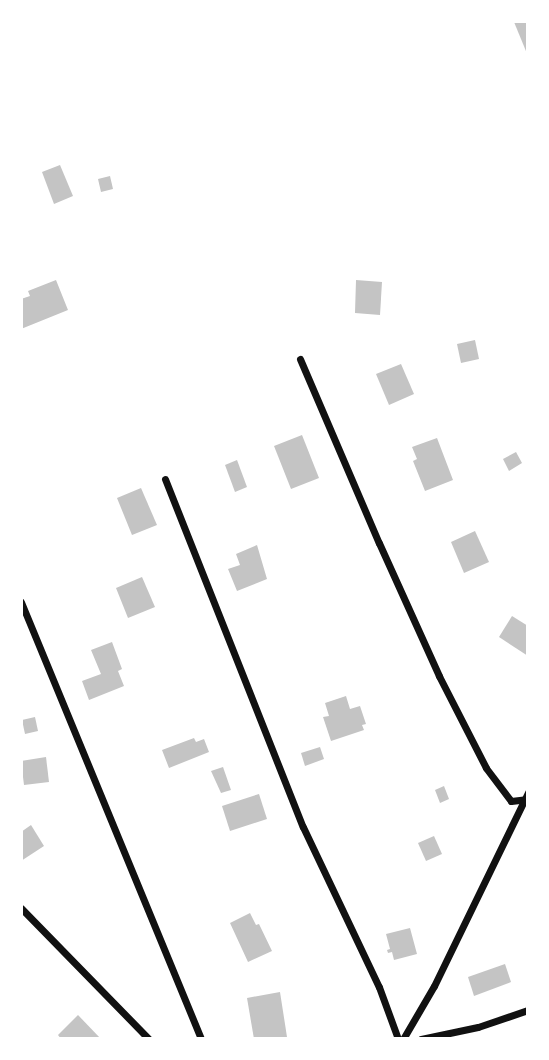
<!DOCTYPE html>
<html>
<head>
<meta charset="utf-8">
<style>
  body { margin:0 }
  #map { position:relative; width:549px; height:1060px; overflow:hidden; background:#fff; font-family:Poppins,sans-serif }
  div>[style] { position:absolute }
  .building>* { inset:0; background:#c4c4c4 }
  .minor>* { height:7px; margin:-3.5px; padding:0 3.5px; transform-origin:3.5px; border-radius:3.5px; background:#111 }
  span { translate:-50% -50%; white-space:nowrap; text-align:center; line-height:1.15; -webkit-text-stroke:7px #fff; paint-order:stroke }
  .frame { position:absolute; inset:0; border:23px solid #fff; pointer-events:none }
</style>
</head>
<body>
<div id="map">
  <div class="building">
    <div style="clip-path:polygon(516px 21px,528px 21px,528px 56px,514px 22px)"></div>
    <div style="clip-path:polygon(60px 165px,73px 196px,54px 204px,42px 172px)"></div>
    <div style="clip-path:polygon(110px 176px,113px 189px,101px 192px,98px 179px)"></div>
    <div style="clip-path:polygon(56px 280px,68px 310px,21px 329px,21px 299px,30px 296px,28px 291px)"></div>
    <div style="clip-path:polygon(356px 280px,382px 282px,380px 315px,355px 313px)"></div>
    <div style="clip-path:polygon(475px 340px,479px 359px,461px 363px,457px 344px)"></div>
    <div style="clip-path:polygon(401px 364px,414px 394px,389px 405px,376px 374px)"></div>
    <div style="clip-path:polygon(302px 435px,319px 478px,291px 489px,274px 446px)"></div>
    <div style="clip-path:polygon(437px 438px,453px 480px,425px 491px,413px 461px,417px 459px,412px 447px)"></div>
    <div style="clip-path:polygon(516px 452px,522px 463px,509px 471px,503px 459px)"></div>
    <div style="clip-path:polygon(237px 460px,247px 487px,235px 492px,225px 465px)"></div>
    <div style="clip-path:polygon(141px 488px,157px 525px,132px 535px,117px 498px)"></div>
    <div style="clip-path:polygon(475px 531px,489px 562px,464px 573px,451px 542px)"></div>
    <div style="clip-path:polygon(257px 545px,267px 579px,237px 591px,228px 569px,240px 565px,236px 554px)"></div>
    <div style="clip-path:polygon(142px 577px,155px 607px,128px 618px,116px 588px)"></div>
    <div style="clip-path:polygon(512px 616px,528px 626px,528px 656px,499px 637px)"></div>
    <div style="clip-path:polygon(112px 642px,122px 669px,118px 671px,124px 686px,89px 700px,82px 681px,101px 674px,91px 650px)"></div>
    <div style="clip-path:polygon(346px 696px,350px 709px,360px 706px,366px 724px,362px 725px,364px 730px,331px 741px,323px 717px,329px 716px,325px 703px)"></div>
    <div style="clip-path:polygon(35px 717px,38px 731px,25px 734px,22px 720px)"></div>
    <div style="clip-path:polygon(194px 738px,196px 742px,204px 739px,209px 752px,169px 768px,162px 750px)"></div>
    <div style="clip-path:polygon(320px 747px,324px 759px,305px 766px,301px 753px)"></div>
    <div style="clip-path:polygon(46px 757px,49px 782px,24px 785px,21px 761px)"></div>
    <div style="clip-path:polygon(223px 767px,231px 790px,221px 793px,211px 771px)"></div>
    <div style="clip-path:polygon(444px 786px,449px 799px,440px 803px,435px 790px)"></div>
    <div style="clip-path:polygon(259px 794px,267px 819px,230px 831px,222px 806px)"></div>
    <div style="clip-path:polygon(31px 825px,44px 846px,21px 861px,21px 832px)"></div>
    <div style="clip-path:polygon(434px 836px,442px 854px,426px 861px,418px 843px)"></div>
    <div style="clip-path:polygon(250px 913px,256px 925px,259px 924px,272px 951px,248px 962px,230px 923px)"></div>
    <div style="clip-path:polygon(410px 928px,417px 954px,394px 960px,392px 952px,388px 953px,387px 950px,390px 949px,386px 934px)"></div>
    <div style="clip-path:polygon(505px 964px,511px 982px,474px 996px,468px 977px)"></div>
    <div style="clip-path:polygon(280px 992px,287px 1037px,254px 1039px,247px 998px)"></div>
    <div style="clip-path:polygon(78px 1015px,101px 1039px,61px 1039px,58px 1035px)"></div>
  </div>
  <div class="minor">
    <div style="left:300px;top:359px;width:200px;rotate:66.8deg"></div>
    <div style="left:379px;top:543px;width:146px;rotate:65.7deg"></div>
    <div style="left:439px;top:676px;width:103px;rotate:62.9deg"></div>
    <div style="left:486px;top:768px;width:41px;rotate:52.9deg"></div>
    <div style="left:511px;top:801px;width:17px;rotate:-7deg"></div>
    <div style="left:165px;top:479px;width:374px;rotate:68.4deg"></div>
    <div style="left:303px;top:827px;width:177px;rotate:64.6deg"></div>
    <div style="left:379px;top:987px;width:55px;rotate:69.9deg"></div>
    <div style="left:21px;top:602px;width:473px;rotate:67.6deg"></div>
    <div style="left:21px;top:908px;width:183px;rotate:45.7deg"></div>
    <div style="left:403px;top:1039px;width:61px;rotate:-59.7deg"></div>
    <div style="left:434px;top:986px;width:216px;rotate:-64.1deg"></div>
    <div style="left:421px;top:1039px;width:58px;rotate:-11.9deg"></div>
    <div style="left:478px;top:1027px;width:53px;rotate:-18.8deg"></div>
  </div>
  <div class="frame"></div>
</div>
</body>
</html>
